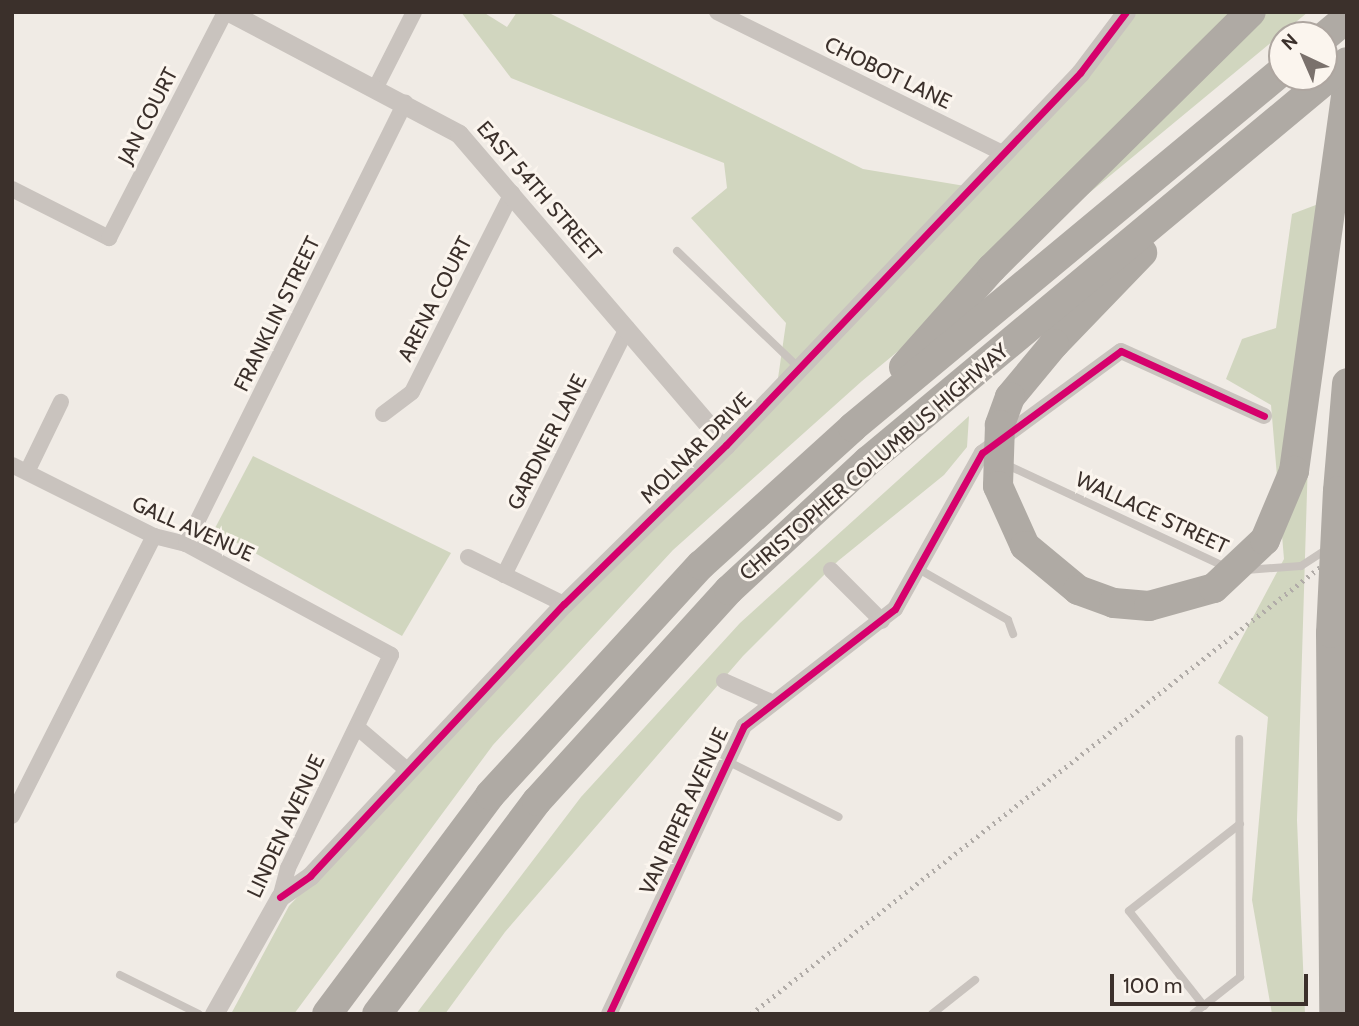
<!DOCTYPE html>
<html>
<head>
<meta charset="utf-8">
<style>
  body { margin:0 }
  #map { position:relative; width:1359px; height:1026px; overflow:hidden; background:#f0ebe5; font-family:Cabin,sans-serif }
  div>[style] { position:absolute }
  .green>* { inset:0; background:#d1d6bf }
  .service>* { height:8px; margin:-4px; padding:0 4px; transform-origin:4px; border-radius:4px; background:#c9c3be }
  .minor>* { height:16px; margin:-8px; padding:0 8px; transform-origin:8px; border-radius:8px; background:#c9c3be }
  .tertiary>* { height:19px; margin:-9.5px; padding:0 9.5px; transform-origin:9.5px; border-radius:9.5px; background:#c9c3be }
  .motorway>* { height:30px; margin:-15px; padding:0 15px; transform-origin:15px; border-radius:15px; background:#afaaa4 }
  .rail>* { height:4.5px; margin-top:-2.25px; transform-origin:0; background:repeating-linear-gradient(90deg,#b1aca8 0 2px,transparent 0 7px) }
  .motorway-bridge>* { height:30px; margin:-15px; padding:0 15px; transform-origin:15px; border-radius:15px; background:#afaaa4 }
  .cycleway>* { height:7px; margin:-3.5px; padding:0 3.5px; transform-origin:3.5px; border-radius:3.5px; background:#d6006c }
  span { translate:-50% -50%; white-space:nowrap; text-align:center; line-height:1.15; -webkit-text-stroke:6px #fbf5ee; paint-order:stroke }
  .street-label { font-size:21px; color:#3b302b }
  .frame { position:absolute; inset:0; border:14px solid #3b302b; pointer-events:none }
  .north { position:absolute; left:1268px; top:21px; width:70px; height:70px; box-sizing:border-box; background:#fbf5ee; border:2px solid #aea6a0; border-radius:50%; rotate:316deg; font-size:19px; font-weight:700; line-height:28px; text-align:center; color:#3b302b }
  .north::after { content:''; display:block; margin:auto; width:24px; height:32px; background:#7a716c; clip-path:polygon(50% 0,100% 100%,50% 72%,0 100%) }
  .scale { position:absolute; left:1110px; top:974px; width:198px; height:32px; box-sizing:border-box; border:4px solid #3b302b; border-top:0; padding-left:9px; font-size:21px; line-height:24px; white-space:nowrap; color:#3b302b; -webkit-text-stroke:5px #fbf5ee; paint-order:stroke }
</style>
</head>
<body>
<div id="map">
  <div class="green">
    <div style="clip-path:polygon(461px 12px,483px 12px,507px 27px,517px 12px,547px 12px,863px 169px,971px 187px,1069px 84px,1116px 12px,1308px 12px,862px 381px,673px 550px,493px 745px,294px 1014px,231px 1014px,289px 906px,776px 392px,786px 323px,691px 218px,727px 188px,724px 163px,511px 78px)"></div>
    <div style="clip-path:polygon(1337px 197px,1308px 459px,1297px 820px,1305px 1014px,1272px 1014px,1252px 900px,1268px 717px,1218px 683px,1284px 559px,1271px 405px,1226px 379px,1242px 339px,1276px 328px,1292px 214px)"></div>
    <div style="clip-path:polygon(969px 416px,967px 447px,944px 475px,838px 561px,743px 656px,505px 932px,445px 1014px,416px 1014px,581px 797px,740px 623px)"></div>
    <div style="clip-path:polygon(253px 456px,451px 553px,402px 636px,214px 530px)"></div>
  </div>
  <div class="service">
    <div style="left:677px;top:251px;width:169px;rotate:43.8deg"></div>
    <div style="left:1007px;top:465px;width:242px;rotate:25deg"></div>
    <div style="left:1246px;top:570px;width:55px;rotate:-4.2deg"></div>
    <div style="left:1301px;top:566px;width:30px;rotate:-33deg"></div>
    <div style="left:922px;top:571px;width:99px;rotate:29.7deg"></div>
    <div style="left:1008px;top:620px;width:15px;rotate:70deg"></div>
    <div style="left:725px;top:760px;width:127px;rotate:26.6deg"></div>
    <div style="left:120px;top:975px;width:88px;rotate:26.3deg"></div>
    <div style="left:1204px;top:1006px;width:121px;rotate:-128.3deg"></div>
    <div style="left:1129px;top:911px;width:141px;rotate:-38.1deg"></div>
    <div style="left:932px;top:1014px;width:55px;rotate:-38.3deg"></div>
    <div style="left:1193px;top:1014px;width:60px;rotate:-38.2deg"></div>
    <div style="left:1240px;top:977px;width:238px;rotate:-90.2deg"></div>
  </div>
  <div class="minor">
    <div style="left:717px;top:12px;width:318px;rotate:26.3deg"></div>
    <div style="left:376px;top:87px;width:84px;rotate:-63.1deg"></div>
    <div style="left:12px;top:189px;width:109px;rotate:26.8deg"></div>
    <div style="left:109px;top:238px;width:254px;rotate:-62.8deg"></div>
    <div style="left:383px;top:414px;width:36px;rotate:-37deg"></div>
    <div style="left:412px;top:392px;width:223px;rotate:-63.3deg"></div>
    <div style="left:12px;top:465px;width:159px;rotate:26.6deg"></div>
    <div style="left:154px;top:536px;width:33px;rotate:14deg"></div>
    <div style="left:186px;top:544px;width:233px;rotate:28.4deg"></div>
    <div style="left:391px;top:655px;width:237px;rotate:115.8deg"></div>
    <div style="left:288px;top:868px;width:30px;rotate:105deg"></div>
    <div style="left:27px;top:472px;width:78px;rotate:-64.1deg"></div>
    <div style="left:186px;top:544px;width:493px;rotate:-63.6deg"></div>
    <div style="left:468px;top:557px;width:107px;rotate:26.1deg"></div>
    <div style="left:831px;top:570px;width:72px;rotate:45deg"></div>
    <div style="left:504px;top:575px;width:276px;rotate:-63.5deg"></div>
    <div style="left:724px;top:681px;width:49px;rotate:24deg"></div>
    <div style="left:358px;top:728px;width:65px;rotate:40.6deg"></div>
    <div style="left:12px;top:816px;width:314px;rotate:-63.1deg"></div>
    <div style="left:609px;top:1014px;width:318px;rotate:-64.9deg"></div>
    <div style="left:744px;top:726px;width:191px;rotate:-37.8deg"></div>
    <div style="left:895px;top:609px;width:179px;rotate:-60.9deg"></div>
    <div style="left:982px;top:453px;width:172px;rotate:-36.3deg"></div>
    <div style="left:1121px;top:351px;width:157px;rotate:24.4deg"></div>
  </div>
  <div class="tertiary">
    <div style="left:229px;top:12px;width:260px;rotate:27.9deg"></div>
    <div style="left:459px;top:134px;width:410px;rotate:49.4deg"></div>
    <div style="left:214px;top:1014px;width:134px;rotate:-60.6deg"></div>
    <div style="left:280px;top:897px;width:37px;rotate:-35deg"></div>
    <div style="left:310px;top:876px;width:372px;rotate:-47deg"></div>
    <div style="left:564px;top:604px;width:227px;rotate:-44.5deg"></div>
    <div style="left:726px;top:445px;width:514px;rotate:-46.42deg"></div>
    <div style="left:1080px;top:73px;width:76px;rotate:-53deg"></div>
  </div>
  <div class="motorway">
    <div style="left:1324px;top:37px;width:30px;rotate:-40deg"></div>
    <div style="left:1054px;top:344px;width:127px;rotate:-46deg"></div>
    <div style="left:904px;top:367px;width:132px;rotate:-48.4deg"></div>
    <div style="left:992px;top:268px;width:364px;rotate:-44.7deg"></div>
    <div style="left:1294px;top:471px;width:388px;rotate:-82.1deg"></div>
    <div style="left:1338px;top:491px;width:108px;rotate:-85.2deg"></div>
    <div style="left:1331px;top:633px;width:381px;rotate:89.5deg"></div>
    <div style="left:327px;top:1014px;width:273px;rotate:-53.3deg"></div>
    <div style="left:490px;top:795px;width:312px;rotate:-47.5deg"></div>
    <div style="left:701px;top:565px;width:205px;rotate:-42.2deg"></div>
    <div style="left:853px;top:427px;width:557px;rotate:-39.69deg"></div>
    <div style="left:377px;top:1014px;width:266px;rotate:-53.1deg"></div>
    <div style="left:537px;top:801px;width:285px;rotate:-47.7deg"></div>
    <div style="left:729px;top:590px;width:190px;rotate:-42.9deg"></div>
    <div style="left:868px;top:461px;width:623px;rotate:-39.79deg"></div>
  </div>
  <div class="rail">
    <div style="left:751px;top:1014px;width:758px;rotate:-38.14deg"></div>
  </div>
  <div class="motorway-bridge">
    <div style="left:1054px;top:344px;width:69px;rotate:129.7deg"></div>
    <div style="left:1010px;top:397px;width:30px;rotate:110deg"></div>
    <div style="left:1000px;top:425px;width:61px;rotate:91.9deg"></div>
    <div style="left:998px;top:486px;width:66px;rotate:65.8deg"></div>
    <div style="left:1025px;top:546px;width:69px;rotate:39.7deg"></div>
    <div style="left:1078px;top:590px;width:38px;rotate:20deg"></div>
    <div style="left:1114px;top:603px;width:35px;rotate:5deg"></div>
    <div style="left:1149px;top:606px;width:67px;rotate:-15.5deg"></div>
    <div style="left:1214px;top:588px;width:70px;rotate:-43.3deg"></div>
    <div style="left:1265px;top:540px;width:75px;rotate:-67.2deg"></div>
    <div style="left:1331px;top:633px;width:142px;rotate:-87.2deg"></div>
  </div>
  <div class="cycleway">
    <div style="left:280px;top:897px;width:37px;rotate:-35deg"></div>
    <div style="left:310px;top:876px;width:372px;rotate:-47deg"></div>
    <div style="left:564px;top:604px;width:227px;rotate:-44.5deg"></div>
    <div style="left:726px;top:445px;width:514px;rotate:-46.42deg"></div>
    <div style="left:1080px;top:73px;width:76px;rotate:-53deg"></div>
    <div style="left:609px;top:1014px;width:318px;rotate:-64.9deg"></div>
    <div style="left:744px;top:726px;width:191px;rotate:-37.8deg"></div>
    <div style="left:895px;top:609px;width:179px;rotate:-60.9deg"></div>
    <div style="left:982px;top:453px;width:172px;rotate:-36.3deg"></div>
    <div style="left:1121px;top:351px;width:157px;rotate:24.4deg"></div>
  </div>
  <div class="street-label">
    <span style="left:888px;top:73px;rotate:26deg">CHOBOT LANE</span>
    <span style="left:148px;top:116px;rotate:-63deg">JAN COURT</span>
    <span style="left:539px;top:191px;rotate:49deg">EAST 54TH STREET</span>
    <span style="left:435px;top:299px;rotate:-63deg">ARENA COURT</span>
    <span style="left:277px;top:314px;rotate:-64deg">FRANKLIN STREET</span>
    <span style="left:547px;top:442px;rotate:-63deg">GARDNER LANE</span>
    <span style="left:696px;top:448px;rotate:-45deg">MOLNAR DRIVE</span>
    <span style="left:874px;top:462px;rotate:-41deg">CHRISTOPHER COLUMBUS HIGHWAY</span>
    <span style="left:1152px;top:513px;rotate:25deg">WALLACE STREET</span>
    <span style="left:193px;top:529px;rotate:24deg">GALL AVENUE</span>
    <span style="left:684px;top:811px;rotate:-65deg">VAN RIPER AVENUE</span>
    <span style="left:286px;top:826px;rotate:-65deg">LINDEN AVENUE</span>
  </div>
  <div class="frame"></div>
  <div class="north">N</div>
  <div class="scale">100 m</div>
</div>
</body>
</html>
